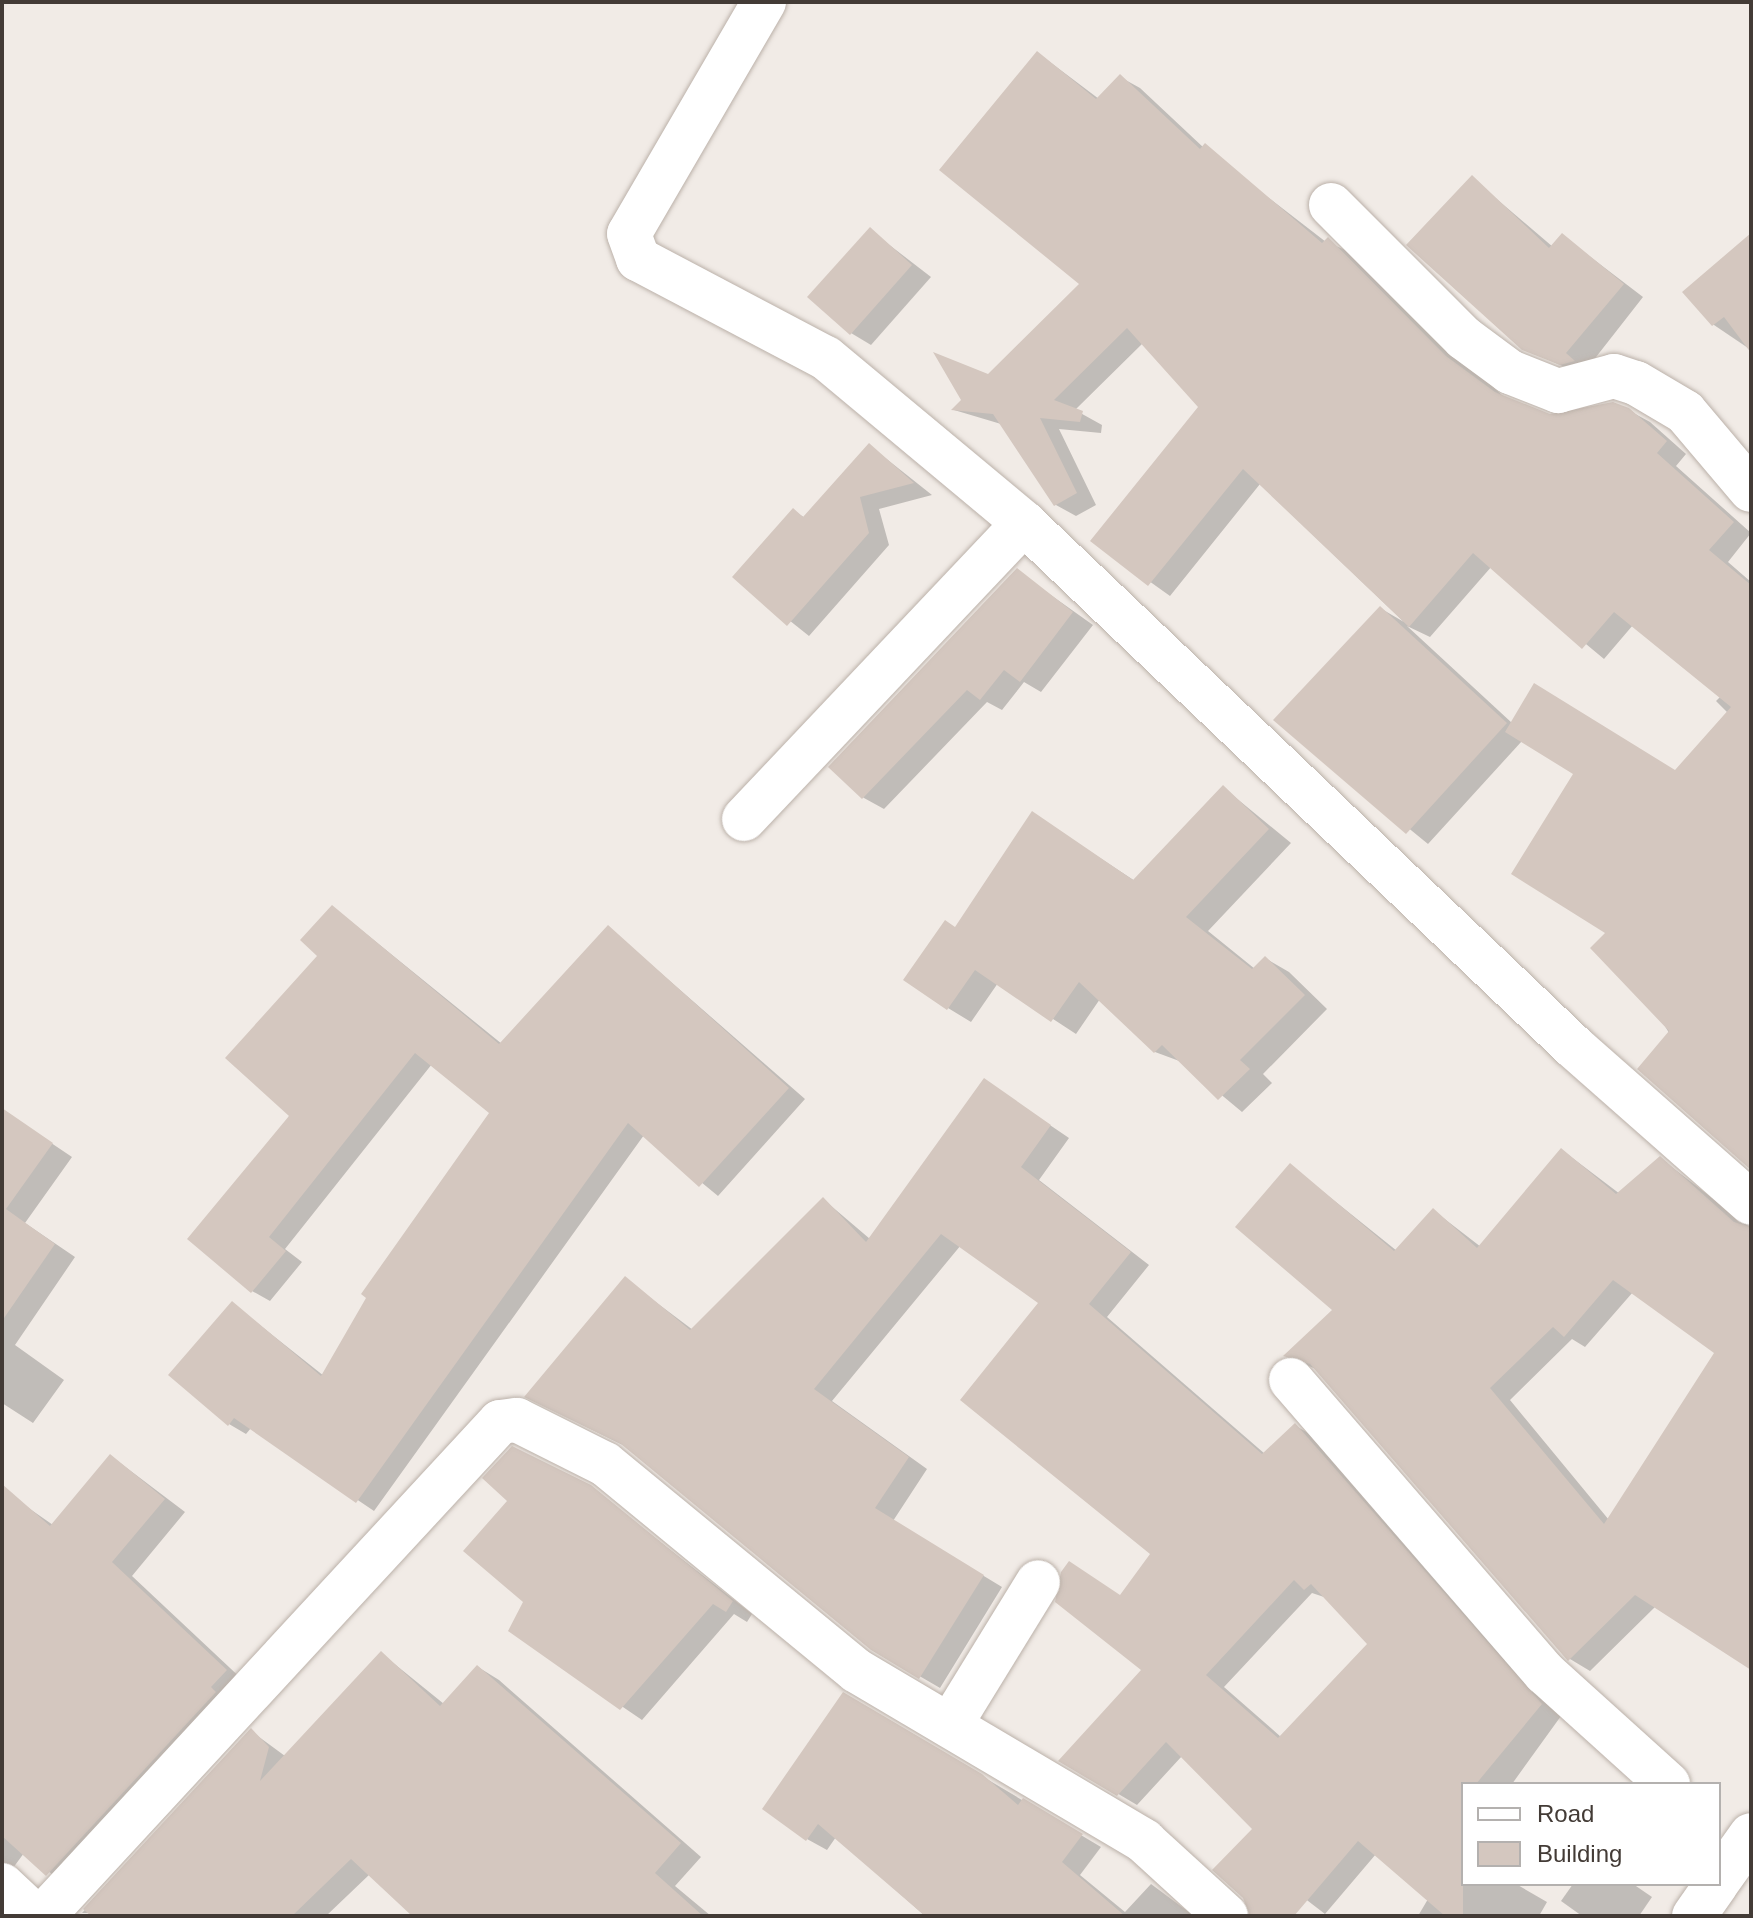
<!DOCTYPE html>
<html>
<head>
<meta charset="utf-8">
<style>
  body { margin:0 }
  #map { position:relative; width:1753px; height:1918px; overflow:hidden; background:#f1ebe6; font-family:Helvetica,sans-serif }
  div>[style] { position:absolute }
  .shadow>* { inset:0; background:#0003 }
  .building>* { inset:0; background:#d4c7bf }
  .roads { filter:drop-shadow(0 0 2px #bbb1a9) drop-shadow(0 0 2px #bbb1a9) }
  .street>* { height:44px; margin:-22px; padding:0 22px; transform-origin:22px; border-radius:22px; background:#fff }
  span { translate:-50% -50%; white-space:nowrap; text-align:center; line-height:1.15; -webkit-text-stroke:8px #fff; paint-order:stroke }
  .frame { position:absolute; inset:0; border:4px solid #433b36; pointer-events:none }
  .legend { position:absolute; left:1461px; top:1782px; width:260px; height:104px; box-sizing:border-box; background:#fff; border:2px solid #b4b1af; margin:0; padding:10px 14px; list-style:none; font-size:24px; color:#433b36 }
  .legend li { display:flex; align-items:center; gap:16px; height:40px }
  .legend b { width:40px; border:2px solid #b4b1af }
</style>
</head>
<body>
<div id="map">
  <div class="shadow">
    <div style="clip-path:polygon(evenodd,1038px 53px,1099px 99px,1120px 77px,1140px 88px,1204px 148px,1326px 242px,1348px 251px,1505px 398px,1550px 417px,1628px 410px,1650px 422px,1686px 454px,1676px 466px,1751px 533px,1728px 562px,1751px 582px,1751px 1167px,1608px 933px,1576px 773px,1522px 741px,1428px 844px,1276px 720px,1380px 608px,1404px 622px,1260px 484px,1170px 596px,1093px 541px,1201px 407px,1143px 343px,1075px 410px,1102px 425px,1101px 433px,1059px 429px,1096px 505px,1076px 516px,1056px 505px,1001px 424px,954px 410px,1082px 284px,1038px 53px,1492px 566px,1604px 659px,1633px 625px,1721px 696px,1716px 701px,1728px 713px,1676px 772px,1512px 723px,1407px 626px,1430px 637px,1492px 566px)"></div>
    <div style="clip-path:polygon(1472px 178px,1553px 247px,1563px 236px,1643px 297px,1582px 375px,1523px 348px)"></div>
    <div style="clip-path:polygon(870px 230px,931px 277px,871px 345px,851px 333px)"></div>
    <div style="clip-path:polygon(1751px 239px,1751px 350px,1714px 325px,1684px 292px)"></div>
    <div style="clip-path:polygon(869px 445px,932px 495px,879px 509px,889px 545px,809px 636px,735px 577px,793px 510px,805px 518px)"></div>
    <div style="clip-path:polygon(1017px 571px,1093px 625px,1041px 692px,1024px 682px,1002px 710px,987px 702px,884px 809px,864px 798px,831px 767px)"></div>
    <div style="clip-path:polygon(1224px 788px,1291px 843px,1208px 931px,1255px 969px,1265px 958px,1289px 972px,1327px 1009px,1263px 1074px,1272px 1083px,1242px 1112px,1182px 1062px,1155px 1052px,1100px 999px,1076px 1034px,998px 983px,971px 1022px,948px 1008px,956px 929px,1033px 814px,1135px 881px)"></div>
    <div style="clip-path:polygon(333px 907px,502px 1044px,608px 927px,805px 1099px,718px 1196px,644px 1135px,374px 1511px,251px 1428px,246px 1434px,229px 1424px,232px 1303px,324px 1376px,492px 1112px,432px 1064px,285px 1249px,302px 1262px,270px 1301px,252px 1291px)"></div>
    <div style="clip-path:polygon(evenodd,985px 1081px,1069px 1138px,1039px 1180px,1149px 1265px,1107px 1317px,1265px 1454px,1296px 1426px,1315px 1437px,1561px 1716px,1512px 1784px,1463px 1784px,1463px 1884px,1516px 1884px,1547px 1902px,1539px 1916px,1418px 1916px,1428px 1899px,1376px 1854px,1325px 1914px,1238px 1847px,1255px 1829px,1182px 1756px,1137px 1805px,1061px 1760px,1144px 1669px,1122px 1596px,1153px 1553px,1041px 1303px,961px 1245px,832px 1401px,927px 1469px,893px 1521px,1002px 1587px,940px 1688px,873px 1649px,627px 1447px,546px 1407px,625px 1279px,693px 1330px,823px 1199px,870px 1239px,985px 1081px,1312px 1593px,1327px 1598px,1370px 1644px,1281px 1737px,1224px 1687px,1312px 1593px)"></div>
    <div style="clip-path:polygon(14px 1118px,72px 1157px,25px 1223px,75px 1257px,15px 1345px,64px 1380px,33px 1423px,2px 1403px,2px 1136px)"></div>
    <div style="clip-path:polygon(evenodd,1562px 1150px,1620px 1194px,1660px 1158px,1751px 1228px,1751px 1668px,1656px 1606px,1590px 1671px,1570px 1659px,1318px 1370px,1286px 1356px,1335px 1310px,1291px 1166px,1397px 1251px,1433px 1210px,1481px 1247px,1562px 1150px,1633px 1292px,1716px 1352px,1609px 1520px,1510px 1400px,1572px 1339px,1585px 1347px,1633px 1292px)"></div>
    <div style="clip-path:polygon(111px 1456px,185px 1512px,132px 1576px,246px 1683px,68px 1886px,24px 1853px,2px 1883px,2px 1521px,20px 1502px,53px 1525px)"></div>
    <div style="clip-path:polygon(590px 1487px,752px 1614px,747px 1622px,734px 1614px,642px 1720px,510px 1630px)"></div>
    <div style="clip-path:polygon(381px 1653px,444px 1704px,478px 1667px,499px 1680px,701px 1857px,675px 1886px,711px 1916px,415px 1916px,370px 1874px,326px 1916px,82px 1913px,251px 1731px,285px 1756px)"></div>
    <div style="clip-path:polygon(844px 1694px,1101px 1847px,1080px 1875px,1125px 1912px,1151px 1884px,1194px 1916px,925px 1916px,836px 1837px,827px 1850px,807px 1839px)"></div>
    <div style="clip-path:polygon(1573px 1884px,1633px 1884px,1652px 1897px,1639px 1916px,1582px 1916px,1561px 1901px)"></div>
  </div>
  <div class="building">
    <div style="clip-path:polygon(1037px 51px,1096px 99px,1120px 74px,1200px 149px,1205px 143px,1322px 243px,1328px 237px,1446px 356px,1495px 392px,1550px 414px,1613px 402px,1629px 408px,1667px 441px,1657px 453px,1734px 522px,1709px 550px,1751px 585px,1751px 1170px,1637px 1069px,1669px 1031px,1590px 948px,1605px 933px,1511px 874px,1573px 774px,1505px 732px,1534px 683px,1675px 770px,1731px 707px,1614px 612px,1582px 649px,1473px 553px,1409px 627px,1243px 469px,1148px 586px,1090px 541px,1198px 407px,1127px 328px,1054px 400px,1083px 411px,1080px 422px,1040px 418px,1077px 493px,1054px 506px,993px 414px,951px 410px,961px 400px,933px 352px,988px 374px,1079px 284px,939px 170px)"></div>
    <div style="clip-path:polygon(1472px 175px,1549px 248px,1562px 233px,1624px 284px,1566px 353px,1575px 361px,1560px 365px,1522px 350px,1406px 245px)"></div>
    <div style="clip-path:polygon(870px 227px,912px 265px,850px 335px,807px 297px)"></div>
    <div style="clip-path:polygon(1751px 233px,1751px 353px,1724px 317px,1712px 326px,1682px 292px)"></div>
    <div style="clip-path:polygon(869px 443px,914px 483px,860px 497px,869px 533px,787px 626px,732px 577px,793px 508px,803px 517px)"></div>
    <div style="clip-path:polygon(1017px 568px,1073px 612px,1020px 682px,1004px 670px,980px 700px,967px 690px,862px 799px,828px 767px)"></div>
    <div style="clip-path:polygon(1380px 606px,1507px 723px,1406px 834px,1273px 720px)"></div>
    <div style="clip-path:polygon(1223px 785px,1269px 829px,1186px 917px,1252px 969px,1265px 956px,1305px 995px,1240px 1060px,1250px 1069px,1218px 1100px,1162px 1045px,1154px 1053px,1079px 982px,1051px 1022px,975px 970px,947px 1010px,903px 980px,945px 920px,955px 927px,1032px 811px,1133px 880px)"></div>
    <div style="clip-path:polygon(332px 905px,499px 1044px,608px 925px,789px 1088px,699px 1187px,628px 1123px,356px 1503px,234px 1418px,228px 1426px,168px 1375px,232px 1301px,321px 1376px,366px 1298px,361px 1294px,489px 1113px,415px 1053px,269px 1237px,286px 1251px,251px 1293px,187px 1239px,289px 1116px,225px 1058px,317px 956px,300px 940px)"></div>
    <div style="clip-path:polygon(evenodd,984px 1078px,1051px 1125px,1021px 1167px,1131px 1252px,1089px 1304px,1262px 1454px,1295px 1423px,1542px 1704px,1476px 1784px,1463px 1784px,1463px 1916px,1445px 1916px,1358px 1841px,1294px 1916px,1250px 1916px,1243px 1898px,1212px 1870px,1252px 1829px,1166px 1742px,1117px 1796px,1058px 1761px,1141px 1670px,1055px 1602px,1061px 1572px,1069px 1561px,1120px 1595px,1150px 1554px,960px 1400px,1038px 1303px,941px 1234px,814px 1389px,909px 1457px,875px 1508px,984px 1575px,919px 1679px,871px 1650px,621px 1444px,524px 1397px,625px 1276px,690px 1330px,823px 1197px,866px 1242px,984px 1078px,1294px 1580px,1304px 1590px,1311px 1584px,1367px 1644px,1278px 1738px,1206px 1675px,1294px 1580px)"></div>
    <div style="clip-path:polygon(2px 1108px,53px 1143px,6px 1209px,55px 1244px,2px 1321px)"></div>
    <div style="clip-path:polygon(evenodd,1561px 1148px,1616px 1194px,1660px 1156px,1734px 1222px,1751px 1227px,1751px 1670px,1635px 1595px,1568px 1661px,1310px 1364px,1283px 1356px,1332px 1310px,1235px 1227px,1290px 1163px,1394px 1251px,1433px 1208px,1477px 1248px,1561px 1148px,1613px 1280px,1714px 1353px,1604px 1524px,1490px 1388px,1553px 1327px,1564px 1337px,1613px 1280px)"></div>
    <div style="clip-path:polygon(512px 1446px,591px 1485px,733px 1601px,726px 1612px,713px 1604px,620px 1710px,508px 1631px,523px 1602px,463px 1551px,507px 1501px,482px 1478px)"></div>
    <div style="clip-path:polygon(110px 1454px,165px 1499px,112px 1562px,227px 1670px,211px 1687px,216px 1692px,46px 1876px,2px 1836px,2px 1484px,50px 1526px)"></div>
    <div style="clip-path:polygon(381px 1651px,440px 1706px,477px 1665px,681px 1843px,655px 1873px,703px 1916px,412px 1916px,351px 1859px,292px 1916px,91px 1916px,83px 1909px,251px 1728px,269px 1747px,260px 1781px)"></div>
    <div style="clip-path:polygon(843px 1692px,982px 1774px,1018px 1805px,1023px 1798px,1083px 1834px,1062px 1862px,1125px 1916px,925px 1916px,818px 1824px,806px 1841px,762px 1809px)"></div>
  </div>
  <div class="roads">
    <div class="street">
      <div style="left:764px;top:2px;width:268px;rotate:120.2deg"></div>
      <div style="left:629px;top:234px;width:27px;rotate:70deg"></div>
      <div style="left:638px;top:259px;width:212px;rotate:27.8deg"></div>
      <div style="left:826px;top:358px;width:258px;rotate:39.8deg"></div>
      <div style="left:1024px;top:523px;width:758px;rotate:43.61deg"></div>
      <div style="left:1573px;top:1046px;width:237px;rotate:41.4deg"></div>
      <div style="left:1331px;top:205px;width:188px;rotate:45deg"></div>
      <div style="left:1464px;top:338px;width:57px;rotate:36.5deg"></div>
      <div style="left:1510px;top:372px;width:52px;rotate:21.6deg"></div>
      <div style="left:1558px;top:391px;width:58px;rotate:-15deg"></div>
      <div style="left:1614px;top:376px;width:23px;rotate:18deg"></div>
      <div style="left:1636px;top:383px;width:57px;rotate:30.6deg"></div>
      <div style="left:1685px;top:412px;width:102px;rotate:49.8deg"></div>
      <div style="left:744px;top:819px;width:407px;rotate:-46.6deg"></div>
      <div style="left:1291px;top:1380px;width:388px;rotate:49.1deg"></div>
      <div style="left:1545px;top:1673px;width:166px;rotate:42.1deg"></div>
      <div style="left:952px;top:1722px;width:164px;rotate:-58.4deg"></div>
      <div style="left:1719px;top:1880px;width:55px;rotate:-54.6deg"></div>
      <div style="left:2px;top:1885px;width:45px;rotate:43.2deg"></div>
      <div style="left:43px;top:1916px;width:673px;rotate:-47.23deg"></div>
      <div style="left:500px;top:1422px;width:17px;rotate:-7deg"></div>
      <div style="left:517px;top:1420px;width:98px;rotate:26.6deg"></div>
      <div style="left:605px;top:1464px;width:326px;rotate:39.4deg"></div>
      <div style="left:857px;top:1671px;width:334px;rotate:30.6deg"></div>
      <div style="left:1144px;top:1841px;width:111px;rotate:42.4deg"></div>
      <div style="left:1694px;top:1916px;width:39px;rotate:-55deg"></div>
    </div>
  </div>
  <div class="frame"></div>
  <ul class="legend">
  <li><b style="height:10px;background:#fff"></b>Road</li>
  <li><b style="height:22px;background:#d4c7bf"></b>Building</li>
  </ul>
</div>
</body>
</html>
